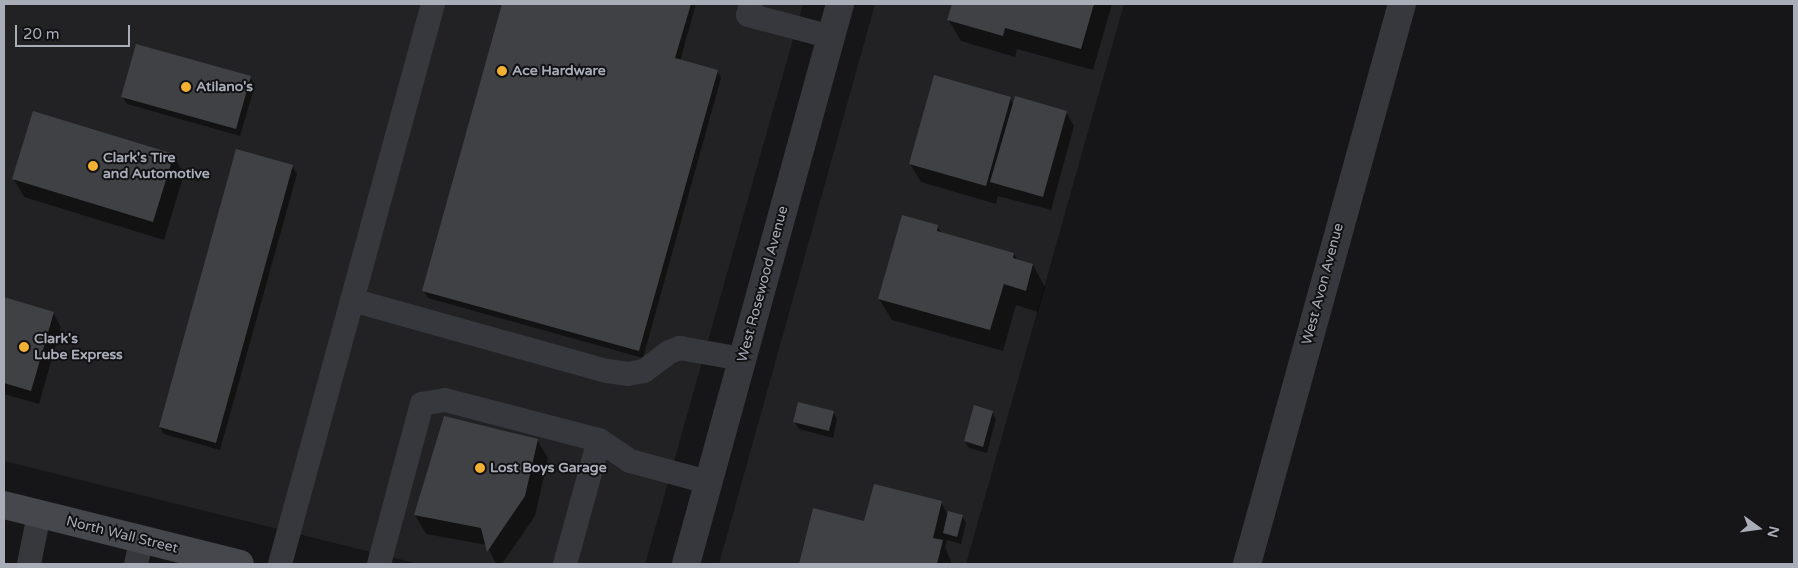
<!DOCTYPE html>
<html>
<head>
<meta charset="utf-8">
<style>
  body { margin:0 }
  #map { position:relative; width:1798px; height:568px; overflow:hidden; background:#161618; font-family:"Varela Round",sans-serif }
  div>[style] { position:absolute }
  .built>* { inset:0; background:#222225 }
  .shadow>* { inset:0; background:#0007 }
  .building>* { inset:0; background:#404145 }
  .lane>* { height:24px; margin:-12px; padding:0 12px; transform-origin:12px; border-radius:12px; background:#37383d }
  .street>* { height:28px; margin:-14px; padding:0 14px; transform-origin:14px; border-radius:14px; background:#37383d }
  .secondary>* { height:28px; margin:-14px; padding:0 14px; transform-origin:14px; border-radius:14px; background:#45474d }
  .dots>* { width:14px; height:14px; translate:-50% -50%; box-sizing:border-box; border:2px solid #111113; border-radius:50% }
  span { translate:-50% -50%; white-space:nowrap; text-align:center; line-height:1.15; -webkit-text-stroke:4px #111113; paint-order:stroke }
  .poi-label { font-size:14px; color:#a8adb8; font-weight:700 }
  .left { translate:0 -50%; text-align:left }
  .street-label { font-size:14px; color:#a8adb8 }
  .frame { position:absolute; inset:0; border:5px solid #a8adb8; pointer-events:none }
  .north { position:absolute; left:1733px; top:503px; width:50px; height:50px; -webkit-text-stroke:4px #111113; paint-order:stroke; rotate:104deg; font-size:14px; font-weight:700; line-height:20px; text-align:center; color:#a8adb8 }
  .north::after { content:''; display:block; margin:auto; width:18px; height:22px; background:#a8adb8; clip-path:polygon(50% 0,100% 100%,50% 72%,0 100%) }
  .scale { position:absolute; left:15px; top:25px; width:115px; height:22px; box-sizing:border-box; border:2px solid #a8adb8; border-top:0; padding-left:6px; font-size:15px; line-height:18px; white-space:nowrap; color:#a8adb8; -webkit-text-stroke:4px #111113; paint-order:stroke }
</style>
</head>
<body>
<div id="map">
  <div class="built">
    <div style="clip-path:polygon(4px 4px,803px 4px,645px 564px,419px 564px,4px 461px)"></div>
    <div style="clip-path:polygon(875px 4px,1124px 4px,966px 564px,719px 564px)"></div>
  </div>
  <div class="shadow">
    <div style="clip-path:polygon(504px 4px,696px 4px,680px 61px,717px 71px,721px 78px,643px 358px,428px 298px,424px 291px)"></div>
    <div style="clip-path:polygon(953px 4px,1112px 4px,1093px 70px,1017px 49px,1015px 57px,961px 41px,948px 19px)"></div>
    <div style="clip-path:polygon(250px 78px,255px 85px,240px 136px,127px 104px,123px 97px)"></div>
    <div style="clip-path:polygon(1010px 98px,1013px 104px,1066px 112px,1074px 126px,1051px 210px,998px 196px,996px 204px,921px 182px,910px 164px)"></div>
    <div style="clip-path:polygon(173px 155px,184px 174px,164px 240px,24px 197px,13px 178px)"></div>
    <div style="clip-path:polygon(292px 166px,297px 174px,220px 450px,164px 434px,160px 427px)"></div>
    <div style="clip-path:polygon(937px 226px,941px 233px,1014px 254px,1018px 261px,1033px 265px,1045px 287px,1038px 312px,1016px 305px,1003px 351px,892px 320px,879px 299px)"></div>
    <div style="clip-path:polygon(4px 298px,53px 313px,61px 327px,39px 404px,4px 394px)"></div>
    <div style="clip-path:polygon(833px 412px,837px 419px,833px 438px,799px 429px,795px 422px)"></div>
    <div style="clip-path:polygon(992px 412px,996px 419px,987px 453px,969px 448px,965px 441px)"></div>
    <div style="clip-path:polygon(537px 440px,548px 458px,535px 516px,502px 564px,496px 564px,487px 545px,426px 534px,415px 515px)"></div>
    <div style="clip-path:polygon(941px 502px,948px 515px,962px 516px,966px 523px,961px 544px,947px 540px,945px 547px,952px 564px,801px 564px,814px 509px,865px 522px)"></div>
  </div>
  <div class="building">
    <div style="clip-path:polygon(502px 4px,691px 4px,675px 58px,718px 70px,639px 351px,422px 291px)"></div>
    <div style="clip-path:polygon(952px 4px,1094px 4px,1081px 49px,1005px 28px,1003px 36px,947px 20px)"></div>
    <div style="clip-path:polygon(136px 44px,251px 76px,236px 129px,121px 97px)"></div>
    <div style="clip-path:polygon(934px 75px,1011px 97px,986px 186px,909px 164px)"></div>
    <div style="clip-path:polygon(1015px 96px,1067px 111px,1043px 197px,990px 182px)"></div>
    <div style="clip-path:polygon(33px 111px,174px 154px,153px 222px,12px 179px)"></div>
    <div style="clip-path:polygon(236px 149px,293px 165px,216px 443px,159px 427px)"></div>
    <div style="clip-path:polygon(902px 215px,938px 225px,937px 231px,1014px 253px,1013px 258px,1033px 264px,1026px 291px,1004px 284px,990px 330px,878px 299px)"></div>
    <div style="clip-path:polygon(4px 297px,54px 312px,31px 391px,4px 383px)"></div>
    <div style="clip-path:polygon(798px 402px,834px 411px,829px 431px,793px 422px)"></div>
    <div style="clip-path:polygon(974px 405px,993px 411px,983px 447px,964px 441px)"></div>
    <div style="clip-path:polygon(444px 416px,538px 439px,525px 496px,487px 552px,481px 528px,414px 515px)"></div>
    <div style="clip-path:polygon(874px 484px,942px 501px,933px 538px,943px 540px,937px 564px,799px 564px,813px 508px,864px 521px)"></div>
    <div style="clip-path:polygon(948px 511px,963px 515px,957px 537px,943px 533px)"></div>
  </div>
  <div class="lane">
    <div style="left:751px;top:4px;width:11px;rotate:105deg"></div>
    <div style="left:748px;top:15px;width:86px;rotate:14.8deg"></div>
    <div style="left:352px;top:300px;width:265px;rotate:15.6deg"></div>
    <div style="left:607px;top:371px;width:21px;rotate:8deg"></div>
    <div style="left:628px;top:374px;width:16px;rotate:-11deg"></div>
    <div style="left:644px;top:371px;width:31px;rotate:-37deg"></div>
    <div style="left:669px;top:352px;width:12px;rotate:-20deg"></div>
    <div style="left:680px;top:348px;width:63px;rotate:10.1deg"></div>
    <div style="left:599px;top:440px;width:37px;rotate:34deg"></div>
    <div style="left:630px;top:461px;width:81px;rotate:15.1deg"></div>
    <div style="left:29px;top:564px;width:51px;rotate:-78.7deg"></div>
    <div style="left:136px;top:564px;width:26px;rotate:-77deg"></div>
    <div style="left:280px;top:564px;width:581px;rotate:-74.72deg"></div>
    <div style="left:379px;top:564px;width:166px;rotate:-75deg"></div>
    <div style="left:422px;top:404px;width:23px;rotate:-10deg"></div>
    <div style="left:445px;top:400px;width:159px;rotate:14.6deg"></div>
    <div style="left:599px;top:440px;width:129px;rotate:105.3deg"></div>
  </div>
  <div class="street">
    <div style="left:686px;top:564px;width:581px;rotate:-74.62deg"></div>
    <div style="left:1247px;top:564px;width:581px;rotate:-74.53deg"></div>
  </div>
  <div class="secondary">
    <div style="left:4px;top:505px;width:243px;rotate:14deg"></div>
  </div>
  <div class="dots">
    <div style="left:502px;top:71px;background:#f2b134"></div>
    <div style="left:186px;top:87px;background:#f2b134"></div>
    <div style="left:93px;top:166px;background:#f2b134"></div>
    <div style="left:24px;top:347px;background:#f2b134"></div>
    <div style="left:480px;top:468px;background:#f2b134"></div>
  </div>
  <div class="poi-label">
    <span class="left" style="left:512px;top:71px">Ace Hardware</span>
    <span class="left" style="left:196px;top:87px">Atilano's</span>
    <span class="left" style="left:103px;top:166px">Clark's Tire<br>and Automotive</span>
    <span class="left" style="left:34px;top:347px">Clark's<br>Lube Express</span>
    <span class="left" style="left:490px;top:468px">Lost Boys Garage</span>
  </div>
  <div class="street-label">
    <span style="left:763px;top:284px;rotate:-75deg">West Rosewood Avenue</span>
    <span style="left:1323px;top:284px;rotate:-75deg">West Avon Avenue</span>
    <span style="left:122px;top:535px;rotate:14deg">North Wall Street</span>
  </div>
  <div class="frame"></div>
  <div class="north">N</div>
  <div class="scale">20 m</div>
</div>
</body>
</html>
